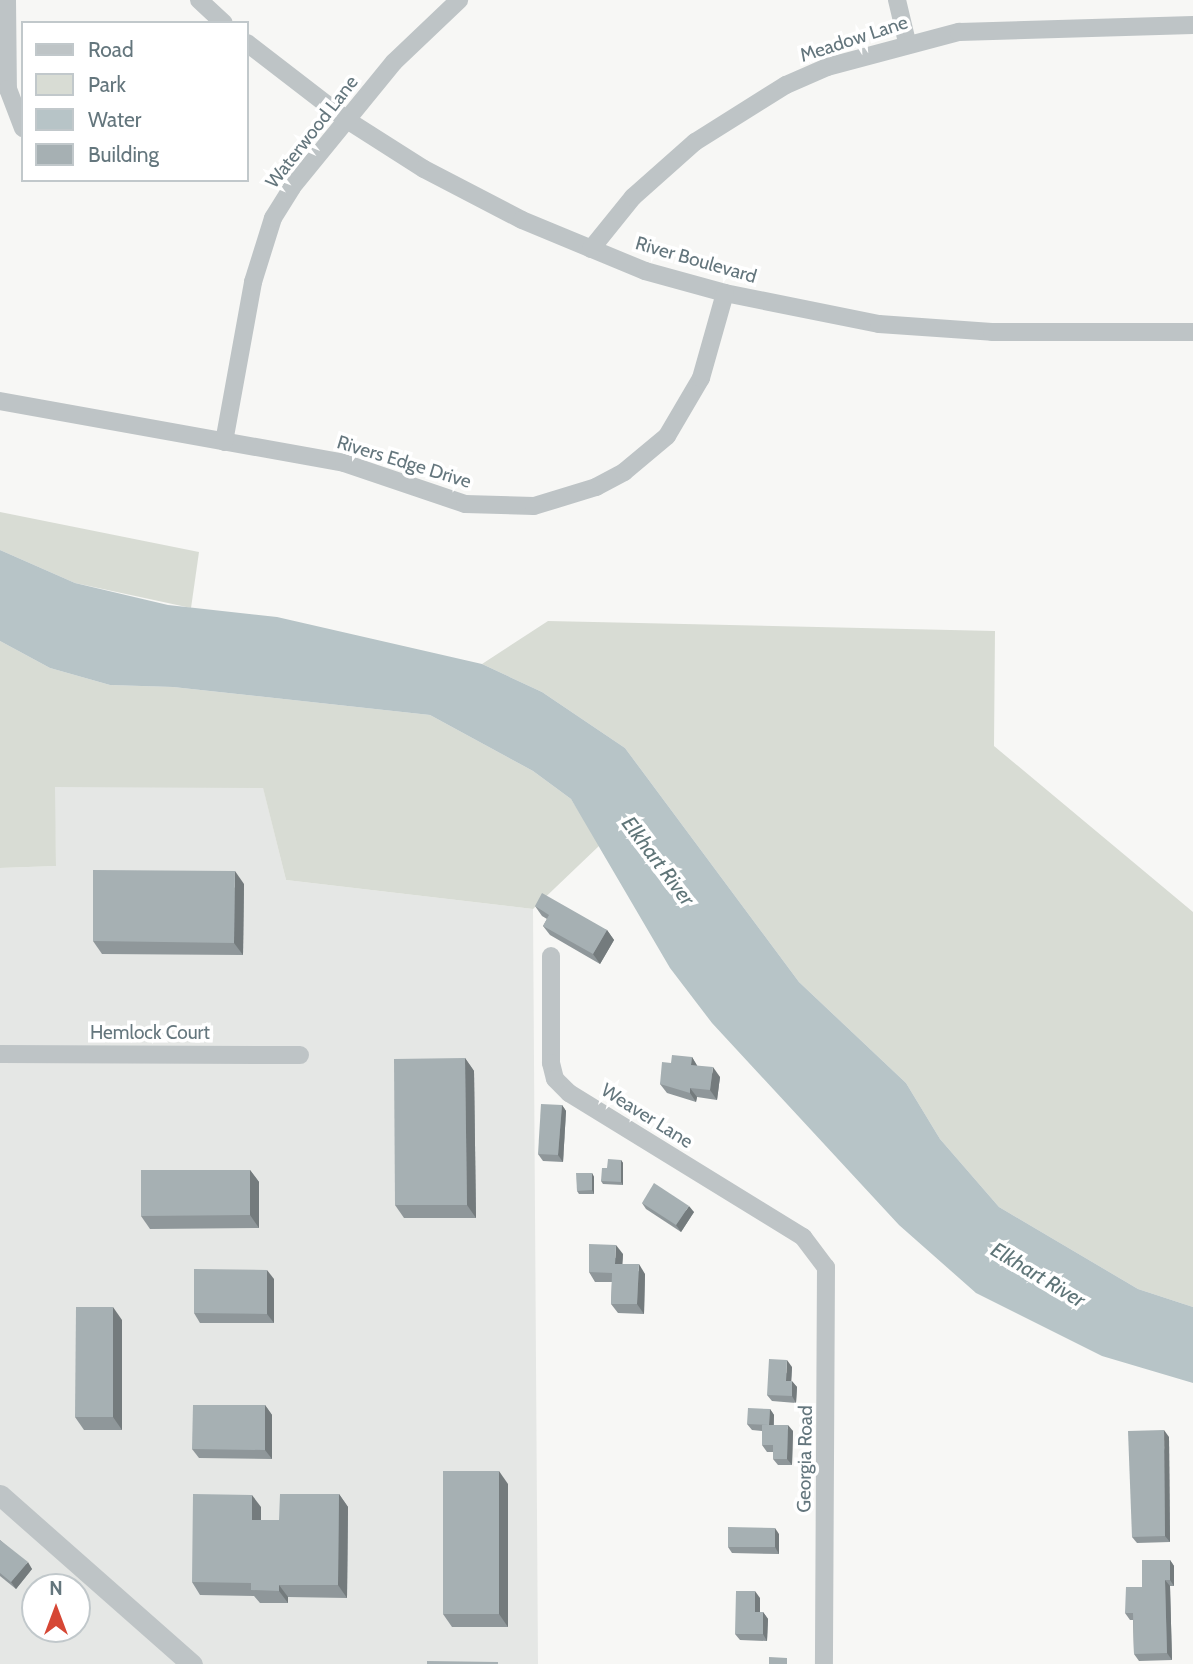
<!DOCTYPE html>
<html>
<head>
<meta charset="utf-8">
<style>
  body { margin:0 }
  #map { position:relative; width:1193px; height:1664px; overflow:hidden; background:#f7f7f5; font-family:Cabin,sans-serif }
  div>[style] { position:absolute }
  .built>* { inset:0; background:#e5e7e5 }
  .green>* { inset:0; background:#d8dcd4 }
  .water>* { inset:0; background:#b7c4c7 }
  .minor>* { height:18px; margin:-9px; padding:0 9px; transform-origin:9px; border-radius:9px; background:#bec4c6 }
  .tertiary>* { height:21px; margin:-10.5px; padding:0 10.5px; transform-origin:10.5px; border-radius:10.5px; background:#bec4c6 }
  .wall>* { inset:0; background:#8f979a }
  .shaded-wall>* { inset:0; background:#747b7d }
  .building>* { inset:0; background:#a6b0b3 }
  span { translate:-50% -50%; white-space:nowrap; text-align:center; line-height:1.15; -webkit-text-stroke:7px #fff; paint-order:stroke }
  .street-label { font-size:19px; color:#64767d }
  .water-label { font-size:21px; color:#5f7578; font-style:italic }
  .legend { position:absolute; left:21px; top:21px; width:228px; height:161px; box-sizing:border-box; background:#fff; border:2px solid #c1c8cb; margin:0; padding:9px 12px; list-style:none; font-size:21px; color:#64767d }
  .legend li { display:flex; align-items:center; gap:14px; height:35px }
  .legend b { width:35px; border:2px solid #c1c8cb }
  .north { position:absolute; left:21px; top:1573px; width:70px; height:70px; box-sizing:border-box; background:#fff; border:2px solid #c1c8cb; border-radius:50%; rotate:0deg; font-size:19px; font-weight:700; line-height:28px; text-align:center; color:#64767d }
  .north::after { content:''; display:block; margin:auto; width:24px; height:32px; background:#d64735; clip-path:polygon(50% 0,100% 100%,50% 72%,0 100%) }
</style>
</head>
<body>
<div id="map">
  <div class="built">
    <div style="clip-path:polygon(evenodd,54px 787px,263px 787px,286px 880px,533px 909px,538px 1664px,0 1664px,0 868px,56px 866px,54px 787px,35px 1587px,77px 1587px,77px 1629px,35px 1629px,35px 1587px)"></div>
  </div>
  <div class="green">
    <div style="clip-path:polygon(0 512px,199px 552px,191px 608px,75px 583px,0 550px)"></div>
    <div style="clip-path:polygon(548px 621px,995px 631px,994px 746px,1193px 912px,1193px 1307px,1138px 1289px,999px 1207px,940px 1139px,906px 1083px,799px 982px,625px 748px,542px 692px,482px 664px)"></div>
    <div style="clip-path:polygon(0 641px,50px 668px,110px 685px,173px 687px,430px 715px,533px 771px,571px 799px,600px 845px,533px 909px,286px 880px,263px 788px,55px 787px,56px 866px,0 868px)"></div>
  </div>
  <div class="water">
    <div style="clip-path:polygon(0 550px,75px 583px,168px 605px,277px 617px,482px 664px,542px 692px,625px 748px,799px 982px,906px 1083px,940px 1139px,999px 1207px,1138px 1289px,1193px 1307px,1193px 1383px,1102px 1356px,976px 1293px,899px 1225px,712px 1023px,670px 968px,571px 799px,533px 771px,430px 715px,173px 687px,110px 685px,50px 668px,0 641px)"></div>
  </div>
  <div class="minor">
    <div style="left:7px;top:0;width:89px;rotate:89.4deg"></div>
    <div style="left:8px;top:89px;width:42px;rotate:69deg"></div>
    <div style="left:199px;top:0;width:34px;rotate:43deg"></div>
    <div style="left:897px;top:0;width:43px;rotate:76.6deg"></div>
    <div style="left:247px;top:43px;width:126px;rotate:37.6deg"></div>
    <div style="left:347px;top:120px;width:91px;rotate:32.5deg"></div>
    <div style="left:424px;top:169px;width:110px;rotate:27.5deg"></div>
    <div style="left:522px;top:220px;width:133px;rotate:22.5deg"></div>
    <div style="left:645px;top:271px;width:83px;rotate:15.4deg"></div>
    <div style="left:725px;top:293px;width:157px;rotate:11.4deg"></div>
    <div style="left:879px;top:324px;width:113px;rotate:4deg"></div>
    <div style="left:992px;top:332px;width:201px"></div>
    <div style="left:591px;top:249px;width:67px;rotate:-51.1deg"></div>
    <div style="left:633px;top:197px;width:83px;rotate:-41.6deg"></div>
    <div style="left:695px;top:142px;width:107px;rotate:-32.1deg"></div>
    <div style="left:786px;top:85px;width:45px;rotate:-23.7deg"></div>
    <div style="left:827px;top:67px;width:137px;rotate:-14.9deg"></div>
    <div style="left:959px;top:32px;width:234px;rotate:-1.7deg"></div>
    <div style="left:0;top:401px;width:350px;rotate:10.2deg"></div>
    <div style="left:344px;top:463px;width:128px;rotate:18.7deg"></div>
    <div style="left:465px;top:504px;width:69px;rotate:1.7deg"></div>
    <div style="left:534px;top:506px;width:65px;rotate:-17deg"></div>
    <div style="left:596px;top:487px;width:32px;rotate:-28deg"></div>
    <div style="left:624px;top:472px;width:56px;rotate:-39.9deg"></div>
    <div style="left:667px;top:436px;width:67px;rotate:-59.6deg"></div>
    <div style="left:701px;top:378px;width:88px;rotate:-74.2deg"></div>
    <div style="left:224px;top:442px;width:163px;rotate:-79.7deg"></div>
    <div style="left:253px;top:282px;width:67px;rotate:-72.6deg"></div>
    <div style="left:273px;top:218px;width:36px;rotate:-58deg"></div>
    <div style="left:292px;top:187px;width:161px;rotate:-50.8deg"></div>
    <div style="left:394px;top:62px;width:90px;rotate:-43.6deg"></div>
    <div style="left:551px;top:956px;width:107px;rotate:90deg"></div>
    <div style="left:551px;top:1063px;width:16px;rotate:76deg"></div>
    <div style="left:555px;top:1079px;width:20px;rotate:45deg"></div>
    <div style="left:569px;top:1093px;width:275px;rotate:31.6deg"></div>
    <div style="left:803px;top:1237px;width:38px;rotate:53deg"></div>
    <div style="left:826px;top:1267px;width:397px;rotate:90.3deg"></div>
    <div style="left:0;top:1054px;width:300px;rotate:0.2deg"></div>
  </div>
  <div class="tertiary">
    <div style="left:0;top:1495px;width:256px;rotate:41.4deg"></div>
  </div>
  <div class="wall">
    <div style="clip-path:polygon(244px 884px,243px 955px,102px 954px,93px 941px)"></div>
    <div style="clip-path:polygon(535px 906px,607px 930px,614px 940px,600px 964px,550px 935px,543px 926px,547px 919px,542px 916px)"></div>
    <div style="clip-path:polygon(692px 1057px,697px 1066px,720px 1077px,717px 1100px,697px 1097px,696px 1102px,667px 1093px,660px 1084px,671px 1063px)"></div>
    <div style="clip-path:polygon(465px 1058px,474px 1071px,476px 1218px,404px 1218px,395px 1205px)"></div>
    <div style="clip-path:polygon(562px 1105px,566px 1111px,563px 1162px,543px 1161px,538px 1154px)"></div>
    <div style="clip-path:polygon(621px 1160px,623px 1163px,623px 1185px,603px 1184px,601px 1181px,607px 1168px)"></div>
    <div style="clip-path:polygon(250px 1170px,259px 1182px,259px 1228px,150px 1229px,141px 1216px)"></div>
    <div style="clip-path:polygon(592px 1173px,594px 1177px,594px 1194px,579px 1194px,577px 1191px)"></div>
    <div style="clip-path:polygon(642px 1203px,694px 1212px,681px 1232px,646px 1209px)"></div>
    <div style="clip-path:polygon(623px 1254px,622px 1264px,645px 1274px,644px 1314px,618px 1313px,611px 1304px,612px 1282px,595px 1282px,589px 1272px)"></div>
    <div style="clip-path:polygon(274px 1279px,274px 1323px,200px 1323px,194px 1313px)"></div>
    <div style="clip-path:polygon(122px 1320px,122px 1430px,84px 1430px,75px 1417px)"></div>
    <div style="clip-path:polygon(792px 1367px,791px 1381px,797px 1387px,796px 1403px,772px 1401px,767px 1395px)"></div>
    <div style="clip-path:polygon(265px 1405px,272px 1415px,272px 1459px,199px 1458px,192px 1449px)"></div>
    <div style="clip-path:polygon(770px 1409px,774px 1415px,774px 1425px,793px 1431px,792px 1465px,778px 1465px,773px 1459px,773px 1452px,767px 1452px,762px 1445px,762px 1431px,752px 1430px,747px 1424px)"></div>
    <div style="clip-path:polygon(1169px 1437px,1170px 1542px,1137px 1543px,1132px 1537px)"></div>
    <div style="clip-path:polygon(508px 1484px,508px 1627px,452px 1627px,443px 1614px)"></div>
    <div style="clip-path:polygon(339px 1494px,348px 1507px,347px 1598px,288px 1597px,288px 1603px,260px 1603px,254px 1596px,200px 1595px,192px 1582px,261px 1507px,261px 1520px,279px 1520px)"></div>
    <div style="clip-path:polygon(779px 1534px,779px 1554px,732px 1553px,728px 1547px)"></div>
    <div style="clip-path:polygon(0 1540px,32px 1569px,16px 1589px,0 1576px)"></div>
    <div style="clip-path:polygon(1170px 1560px,1174px 1566px,1174px 1586px,1170px 1586px,1172px 1660px,1139px 1661px,1134px 1654px,1133px 1620px,1130px 1620px,1125px 1613px,1142px 1587px)"></div>
    <div style="clip-path:polygon(760px 1598px,760px 1612px,763px 1612px,768px 1619px,767px 1641px,740px 1640px,735px 1634px)"></div>
  </div>
  <div class="shaded-wall">
    <div style="clip-path:polygon(235px 871px,244px 884px,243px 955px,234px 943px)"></div>
    <div style="clip-path:polygon(607px 930px,614px 940px,600px 964px,593px 954px)"></div>
    <div style="clip-path:polygon(692px 1057px,698px 1067px,691px 1065px)"></div>
    <div style="clip-path:polygon(465px 1058px,474px 1071px,476px 1218px,467px 1205px)"></div>
    <div style="clip-path:polygon(713px 1067px,720px 1077px,717px 1100px,710px 1090px)"></div>
    <div style="clip-path:polygon(690px 1088px,697px 1097px,696px 1102px,690px 1093px)"></div>
    <div style="clip-path:polygon(562px 1105px,566px 1111px,563px 1162px,558px 1155px)"></div>
    <div style="clip-path:polygon(621px 1160px,623px 1163px,623px 1185px,621px 1182px)"></div>
    <div style="clip-path:polygon(250px 1170px,259px 1182px,259px 1228px,250px 1215px)"></div>
    <div style="clip-path:polygon(592px 1173px,594px 1177px,594px 1194px,592px 1190px)"></div>
    <div style="clip-path:polygon(689px 1206px,694px 1212px,681px 1232px,676px 1225px)"></div>
    <div style="clip-path:polygon(616px 1245px,623px 1254px,622px 1273px,615px 1264px)"></div>
    <div style="clip-path:polygon(639px 1264px,645px 1274px,644px 1314px,637px 1304px)"></div>
    <div style="clip-path:polygon(267px 1270px,274px 1279px,274px 1323px,267px 1314px)"></div>
    <div style="clip-path:polygon(113px 1307px,122px 1320px,122px 1430px,113px 1417px)"></div>
    <div style="clip-path:polygon(787px 1360px,792px 1367px,791px 1387px,786px 1381px)"></div>
    <div style="clip-path:polygon(792px 1381px,797px 1387px,796px 1403px,792px 1396px)"></div>
    <div style="clip-path:polygon(265px 1405px,272px 1415px,272px 1459px,265px 1450px)"></div>
    <div style="clip-path:polygon(770px 1409px,774px 1415px,773px 1431px,769px 1425px)"></div>
    <div style="clip-path:polygon(788px 1425px,793px 1431px,792px 1465px,787px 1459px)"></div>
    <div style="clip-path:polygon(1164px 1430px,1169px 1437px,1170px 1542px,1165px 1536px)"></div>
    <div style="clip-path:polygon(499px 1471px,508px 1484px,508px 1627px,499px 1614px)"></div>
    <div style="clip-path:polygon(339px 1494px,348px 1507px,347px 1598px,338px 1585px)"></div>
    <div style="clip-path:polygon(252px 1495px,261px 1507px,261px 1533px,252px 1520px)"></div>
    <div style="clip-path:polygon(775px 1528px,779px 1534px,779px 1554px,775px 1547px)"></div>
    <div style="clip-path:polygon(1170px 1560px,1174px 1566px,1174px 1586px,1170px 1580px)"></div>
    <div style="clip-path:polygon(28px 1562px,32px 1569px,16px 1589px,11px 1582px)"></div>
    <div style="clip-path:polygon(1165px 1580px,1170px 1586px,1172px 1660px,1167px 1653px)"></div>
    <div style="clip-path:polygon(279px 1585px,288px 1597px,288px 1603px,279px 1591px)"></div>
    <div style="clip-path:polygon(755px 1591px,760px 1598px,760px 1619px,755px 1612px)"></div>
    <div style="clip-path:polygon(763px 1612px,768px 1619px,767px 1641px,763px 1634px)"></div>
  </div>
  <div class="building">
    <div style="clip-path:polygon(93px 870px,235px 871px,234px 943px,93px 941px)"></div>
    <div style="clip-path:polygon(542px 893px,607px 930px,593px 954px,543px 926px,549px 915px,535px 906px)"></div>
    <div style="clip-path:polygon(672px 1055px,692px 1057px,691px 1065px,713px 1067px,710px 1090px,690px 1088px,690px 1093px,660px 1084px,662px 1062px,671px 1063px)"></div>
    <div style="clip-path:polygon(465px 1058px,467px 1205px,395px 1205px,394px 1059px)"></div>
    <div style="clip-path:polygon(541px 1104px,562px 1105px,558px 1155px,538px 1154px)"></div>
    <div style="clip-path:polygon(608px 1159px,621px 1160px,621px 1182px,601px 1181px,602px 1168px,607px 1168px)"></div>
    <div style="clip-path:polygon(141px 1170px,250px 1170px,250px 1215px,141px 1216px)"></div>
    <div style="clip-path:polygon(576px 1173px,592px 1173px,592px 1190px,577px 1191px)"></div>
    <div style="clip-path:polygon(654px 1183px,689px 1206px,676px 1225px,642px 1203px)"></div>
    <div style="clip-path:polygon(589px 1244px,616px 1245px,615px 1264px,639px 1264px,637px 1304px,611px 1304px,612px 1273px,589px 1272px)"></div>
    <div style="clip-path:polygon(194px 1269px,267px 1270px,267px 1314px,194px 1313px)"></div>
    <div style="clip-path:polygon(76px 1307px,113px 1307px,113px 1417px,75px 1417px)"></div>
    <div style="clip-path:polygon(769px 1359px,787px 1360px,786px 1381px,792px 1381px,792px 1396px,767px 1395px)"></div>
    <div style="clip-path:polygon(193px 1405px,265px 1405px,265px 1450px,192px 1449px)"></div>
    <div style="clip-path:polygon(748px 1408px,770px 1409px,769px 1425px,747px 1424px)"></div>
    <div style="clip-path:polygon(762px 1425px,788px 1425px,787px 1459px,773px 1459px,773px 1445px,762px 1445px)"></div>
    <div style="clip-path:polygon(1164px 1430px,1165px 1536px,1132px 1537px,1128px 1431px)"></div>
    <div style="clip-path:polygon(443px 1471px,499px 1471px,499px 1614px,443px 1614px)"></div>
    <div style="clip-path:polygon(193px 1494px,252px 1495px,252px 1520px,279px 1520px,280px 1494px,339px 1494px,338px 1585px,279px 1585px,279px 1591px,251px 1590px,251px 1583px,192px 1582px)"></div>
    <div style="clip-path:polygon(728px 1527px,775px 1528px,775px 1547px,728px 1547px)"></div>
    <div style="clip-path:polygon(0 1540px,28px 1562px,11px 1582px,0 1573px)"></div>
    <div style="clip-path:polygon(1142px 1560px,1170px 1560px,1170px 1580px,1165px 1580px,1167px 1653px,1134px 1654px,1133px 1613px,1125px 1613px,1126px 1587px,1142px 1587px)"></div>
    <div style="clip-path:polygon(736px 1591px,755px 1591px,755px 1612px,763px 1612px,763px 1634px,735px 1634px)"></div>
    <div style="clip-path:polygon(769px 1657px,787px 1658px,787px 1664px,769px 1664px)"></div>
    <div style="clip-path:polygon(427px 1661px,498px 1662px,498px 1664px,427px 1664px)"></div>
  </div>
  <div class="street-label">
    <span style="left:854px;top:39px;rotate:-18deg">Meadow Lane</span>
    <span style="left:312px;top:132px;rotate:-52deg">Waterwood Lane</span>
    <span style="left:696px;top:260px;rotate:16deg">River Boulevard</span>
    <span style="left:404px;top:462px;rotate:17deg">Rivers Edge Drive</span>
    <span style="left:150px;top:1033px">Hemlock Court</span>
    <span style="left:647px;top:1116px;rotate:32deg">Weaver Lane</span>
    <span style="left:805px;top:1459px;rotate:-89deg">Georgia Road</span>
  </div>
  <div class="water-label">
    <span style="left:658px;top:861px;rotate:53deg">Elkhart River</span>
    <span style="left:1038px;top:1275px;rotate:31deg">Elkhart River</span>
  </div>
  <ul class="legend">
  <li><b style="height:9px;background:#bec4c6"></b>Road</li>
  <li><b style="height:19px;background:#d8dcd4"></b>Park</li>
  <li><b style="height:19px;background:#b7c4c7"></b>Water</li>
  <li><b style="height:19px;background:#a6b0b3"></b>Building</li>
  </ul>
  <div class="north">N</div>
</div>
</body>
</html>
